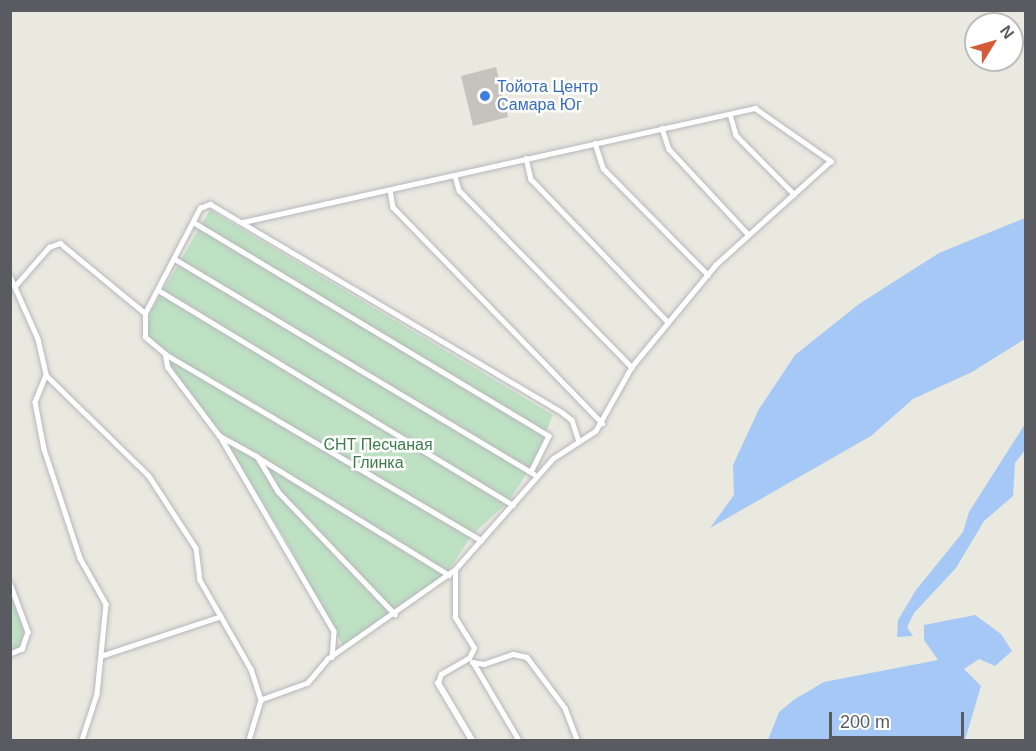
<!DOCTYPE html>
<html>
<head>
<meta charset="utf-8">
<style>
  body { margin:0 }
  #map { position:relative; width:1036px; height:751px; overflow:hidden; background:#eae9e0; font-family:Helvetica,sans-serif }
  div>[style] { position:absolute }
  .green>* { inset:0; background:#bee0c3 }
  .water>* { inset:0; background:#a5c8f6 }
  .building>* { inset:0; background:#c6c3be }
  .roads { filter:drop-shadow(0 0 2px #b6b7bc) drop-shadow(0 0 2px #b6b7bc) }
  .street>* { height:4.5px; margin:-2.25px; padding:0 2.25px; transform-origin:2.25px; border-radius:2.25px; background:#fff }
  .secondary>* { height:6px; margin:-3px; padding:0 3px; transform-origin:3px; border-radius:3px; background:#fff }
  .dots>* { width:16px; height:16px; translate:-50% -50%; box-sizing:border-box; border:3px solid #fff; border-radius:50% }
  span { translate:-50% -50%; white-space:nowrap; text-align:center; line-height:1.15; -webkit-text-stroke:5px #fff; paint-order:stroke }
  .shop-label { font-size:16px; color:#366cbe }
  .left { translate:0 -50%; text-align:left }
  .park-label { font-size:16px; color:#3b7c47 }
  .frame { position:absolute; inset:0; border:12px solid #595b60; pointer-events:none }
  .north { position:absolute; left:964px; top:12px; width:60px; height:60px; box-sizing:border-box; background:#fff; border:2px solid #bdbdbf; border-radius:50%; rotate:53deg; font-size:16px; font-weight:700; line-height:24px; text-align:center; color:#595b60 }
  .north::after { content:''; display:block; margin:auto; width:21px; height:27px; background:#d75a39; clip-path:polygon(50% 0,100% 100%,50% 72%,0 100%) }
  .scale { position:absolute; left:829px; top:712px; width:135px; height:27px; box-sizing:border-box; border:3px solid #595b60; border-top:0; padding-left:8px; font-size:18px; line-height:21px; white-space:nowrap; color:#595b60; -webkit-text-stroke:4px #fff; paint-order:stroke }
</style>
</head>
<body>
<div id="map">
  <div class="green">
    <div style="clip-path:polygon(210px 210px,553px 415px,532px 465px,509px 501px,472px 535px,447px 573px,344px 648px,286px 540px,220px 434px,168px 366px,167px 353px,147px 336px,147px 318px)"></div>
    <div style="clip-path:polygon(10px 593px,25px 634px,18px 651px,10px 653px)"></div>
  </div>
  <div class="water">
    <div style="clip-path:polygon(1025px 218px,1025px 339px,972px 372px,913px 399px,871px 436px,710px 528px,734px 495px,733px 465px,759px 409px,795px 355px,859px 304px,939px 253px)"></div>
    <div style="clip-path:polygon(1025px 424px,1025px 450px,1015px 463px,1013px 496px,984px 521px,956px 568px,914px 613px,907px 627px,913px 636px,897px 637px,898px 620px,916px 590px,963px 532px,969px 512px)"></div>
    <div style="clip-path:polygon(975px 615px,1001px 634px,1012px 651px,995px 666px,979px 659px,964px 669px,981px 686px,965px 740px,768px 740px,779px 712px,795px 699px,824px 682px,938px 660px,924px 640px,924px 625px)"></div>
  </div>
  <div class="building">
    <div style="clip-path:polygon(496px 67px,508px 117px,473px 126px,461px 76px)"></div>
  </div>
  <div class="roads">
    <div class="street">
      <div style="left:730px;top:114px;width:22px;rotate:74deg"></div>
      <div style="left:736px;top:135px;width:83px;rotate:45.5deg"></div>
      <div style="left:662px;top:128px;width:22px;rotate:72deg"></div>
      <div style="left:669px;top:149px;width:117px;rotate:47.1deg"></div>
      <div style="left:595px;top:143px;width:26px;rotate:72deg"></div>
      <div style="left:603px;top:168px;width:150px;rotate:45.5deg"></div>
      <div style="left:526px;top:158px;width:22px;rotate:77deg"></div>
      <div style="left:531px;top:179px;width:198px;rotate:46.2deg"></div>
      <div style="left:455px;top:176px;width:15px;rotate:74deg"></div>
      <div style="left:459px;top:190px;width:248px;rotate:45.7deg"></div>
      <div style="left:390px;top:190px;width:17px;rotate:80deg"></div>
      <div style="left:393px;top:207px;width:301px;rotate:45.9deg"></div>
      <div style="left:193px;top:222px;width:415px;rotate:31deg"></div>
      <div style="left:549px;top:436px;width:40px;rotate:116.6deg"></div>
      <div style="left:243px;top:222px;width:525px;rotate:-12.55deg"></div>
      <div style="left:755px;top:108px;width:93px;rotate:34.9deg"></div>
      <div style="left:831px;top:161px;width:155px;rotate:137.9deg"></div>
      <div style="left:716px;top:265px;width:132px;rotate:129.5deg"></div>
      <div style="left:632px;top:367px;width:73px;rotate:119.4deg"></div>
      <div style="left:596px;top:431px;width:51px;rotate:146.9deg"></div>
      <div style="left:553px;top:459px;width:148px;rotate:131.4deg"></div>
      <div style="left:455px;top:570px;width:155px;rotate:145deg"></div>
      <div style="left:328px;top:659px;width:31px;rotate:130deg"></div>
      <div style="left:308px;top:683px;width:50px;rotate:160.1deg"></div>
      <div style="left:175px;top:259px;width:418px;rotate:30.9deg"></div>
      <div style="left:10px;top:276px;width:69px;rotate:66deg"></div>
      <div style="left:38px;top:339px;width:37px;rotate:77deg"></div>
      <div style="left:46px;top:375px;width:144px;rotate:44.4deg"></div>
      <div style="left:149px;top:476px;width:86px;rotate:56.9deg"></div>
      <div style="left:196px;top:548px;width:32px;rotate:83deg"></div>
      <div style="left:200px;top:580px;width:103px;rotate:60.2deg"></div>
      <div style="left:251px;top:669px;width:33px;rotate:72deg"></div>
      <div style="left:261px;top:700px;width:42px;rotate:106.7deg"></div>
      <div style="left:15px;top:286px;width:52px;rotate:-48.9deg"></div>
      <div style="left:49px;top:247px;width:12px;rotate:-20deg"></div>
      <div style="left:60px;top:243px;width:110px;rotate:39.5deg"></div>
      <div style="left:158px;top:290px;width:415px;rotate:31.2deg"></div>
      <div style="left:165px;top:354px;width:367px;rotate:30.5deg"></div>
      <div style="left:46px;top:375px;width:29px;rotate:112deg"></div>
      <div style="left:35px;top:402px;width:48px;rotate:79.2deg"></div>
      <div style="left:44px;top:449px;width:115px;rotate:71.7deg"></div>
      <div style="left:80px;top:558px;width:53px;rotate:60.5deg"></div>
      <div style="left:106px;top:604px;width:90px;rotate:95.7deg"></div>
      <div style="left:97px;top:694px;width:48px;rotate:108.1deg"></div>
      <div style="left:220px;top:436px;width:226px;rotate:59.7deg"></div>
      <div style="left:334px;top:631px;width:26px;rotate:94deg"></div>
      <div style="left:259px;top:458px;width:223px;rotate:31.6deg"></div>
      <div style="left:10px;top:583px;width:52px;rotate:69.8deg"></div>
      <div style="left:28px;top:632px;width:18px;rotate:109deg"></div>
      <div style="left:22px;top:649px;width:13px;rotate:157deg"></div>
      <div style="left:395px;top:615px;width:170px;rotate:-133.6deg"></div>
      <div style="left:278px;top:492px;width:41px;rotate:-121deg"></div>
      <div style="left:257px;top:457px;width:43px;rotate:-151.1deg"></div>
      <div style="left:219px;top:436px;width:86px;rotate:-127deg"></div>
      <div style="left:167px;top:367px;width:13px;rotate:-99deg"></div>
      <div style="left:165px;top:354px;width:26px;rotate:-140deg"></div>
      <div style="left:145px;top:337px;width:24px;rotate:-90deg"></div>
      <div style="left:145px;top:313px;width:119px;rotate:-62.4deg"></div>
      <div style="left:200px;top:208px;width:11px;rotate:-22deg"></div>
      <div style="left:210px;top:204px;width:410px;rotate:30.6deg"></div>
      <div style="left:563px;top:413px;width:11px;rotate:38deg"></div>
      <div style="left:572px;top:420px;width:22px;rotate:72deg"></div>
      <div style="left:101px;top:656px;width:126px;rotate:-18.4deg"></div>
      <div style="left:472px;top:662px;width:12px;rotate:9deg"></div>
      <div style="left:484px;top:664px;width:31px;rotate:-19deg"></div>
      <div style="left:513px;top:654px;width:14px;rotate:12deg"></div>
      <div style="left:527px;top:657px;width:64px;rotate:53.3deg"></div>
      <div style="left:565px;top:708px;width:34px;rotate:69deg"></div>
      <div style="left:473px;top:662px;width:91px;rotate:59.5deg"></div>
      <div style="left:438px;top:683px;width:9px;rotate:-72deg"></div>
      <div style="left:441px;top:674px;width:32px;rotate:-30deg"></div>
      <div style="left:469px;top:658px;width:11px;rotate:-63deg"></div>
      <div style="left:474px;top:648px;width:36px;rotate:-122deg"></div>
      <div style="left:455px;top:617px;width:47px;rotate:-90deg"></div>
    </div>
    <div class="secondary">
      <div style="left:438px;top:683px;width:66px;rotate:59.2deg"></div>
    </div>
  </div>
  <div class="dots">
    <div style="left:485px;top:96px;background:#3f7fe0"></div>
  </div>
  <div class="shop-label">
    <span class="left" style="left:497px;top:96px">Тойота Центр<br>Самара Юг</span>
  </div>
  <div class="park-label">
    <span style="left:378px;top:454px">СНТ Песчаная<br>Глинка</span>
  </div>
  <div class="frame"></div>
  <div class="north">N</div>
  <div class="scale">200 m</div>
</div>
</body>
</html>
